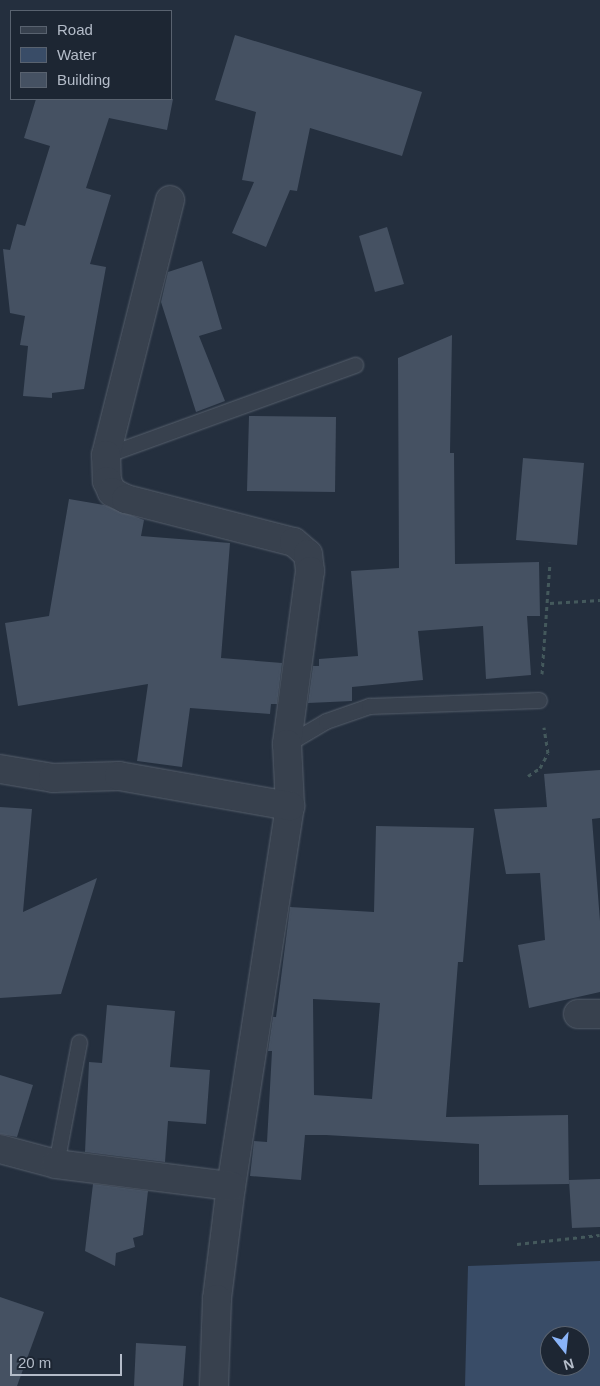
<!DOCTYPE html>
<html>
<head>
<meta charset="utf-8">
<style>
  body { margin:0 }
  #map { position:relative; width:600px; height:1386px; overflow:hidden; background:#242f3e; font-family:Arial,sans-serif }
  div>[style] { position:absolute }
  .water>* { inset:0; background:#394c67 }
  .building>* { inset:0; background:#455162 }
  .path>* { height:3px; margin-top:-1.5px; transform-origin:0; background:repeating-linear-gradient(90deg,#44595c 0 4px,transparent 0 8px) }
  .roads { filter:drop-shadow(0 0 1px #565f6c) drop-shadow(0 0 1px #565f6c) }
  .lane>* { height:15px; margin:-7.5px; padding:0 7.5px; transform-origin:7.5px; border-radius:7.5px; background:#38414e }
  .street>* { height:28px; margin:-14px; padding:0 14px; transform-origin:14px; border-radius:14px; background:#38414e }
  span { translate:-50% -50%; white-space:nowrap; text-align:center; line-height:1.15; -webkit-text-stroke:4px #1d2633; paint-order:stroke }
  .legend { position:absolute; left:10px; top:10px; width:162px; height:90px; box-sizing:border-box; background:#1d2633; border:1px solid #59626f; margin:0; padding:6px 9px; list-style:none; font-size:15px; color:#b4bcc9 }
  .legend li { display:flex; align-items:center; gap:10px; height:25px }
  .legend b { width:25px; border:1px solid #59626f }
  .north { position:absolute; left:540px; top:1326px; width:50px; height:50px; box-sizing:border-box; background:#1d2633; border:1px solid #59626f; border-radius:50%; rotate:164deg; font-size:14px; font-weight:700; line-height:20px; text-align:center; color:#b4bcc9 }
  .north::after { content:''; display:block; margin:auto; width:18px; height:22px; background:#8ab4f8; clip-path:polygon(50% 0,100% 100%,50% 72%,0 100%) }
  .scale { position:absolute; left:10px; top:1354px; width:112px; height:22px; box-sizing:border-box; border:2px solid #b4bcc9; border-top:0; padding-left:6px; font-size:15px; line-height:18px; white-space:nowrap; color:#b4bcc9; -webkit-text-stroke:4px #1d2633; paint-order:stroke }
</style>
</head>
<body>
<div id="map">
  <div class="water">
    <div style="clip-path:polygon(evenodd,600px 1261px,600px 1386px,465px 1386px,468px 1266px,600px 1261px,550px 1336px,580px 1336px,580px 1366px,550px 1366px,550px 1336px)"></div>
  </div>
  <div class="building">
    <div style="clip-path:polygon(235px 35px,422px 92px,402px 156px,310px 128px,297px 191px,290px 190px,266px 247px,232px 233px,254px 182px,242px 180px,256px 112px,215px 100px)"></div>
    <div style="clip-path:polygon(36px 99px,173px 99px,167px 130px,109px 118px,86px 188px,111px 195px,90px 264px,106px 267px,84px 389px,52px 393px,52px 398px,23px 396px,28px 346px,20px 345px,25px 316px,10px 313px,3px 249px,10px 250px,17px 224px,25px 226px,50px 146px,24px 138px)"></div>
    <div style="clip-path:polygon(387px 227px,404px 284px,375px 292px,359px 236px)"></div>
    <div style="clip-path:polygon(202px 261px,222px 329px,199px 336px,225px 401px,196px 412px,161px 302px,168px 272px)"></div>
    <div style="clip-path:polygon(452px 335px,450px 453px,454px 453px,455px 564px,539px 562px,540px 616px,527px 616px,531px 675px,486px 679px,483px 626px,418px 631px,423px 680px,352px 687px,352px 701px,308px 703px,313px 666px,319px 666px,319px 659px,358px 656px,351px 571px,399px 568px,398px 358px)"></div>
    <div style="clip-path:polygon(249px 416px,336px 417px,335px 492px,247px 491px)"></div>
    <div style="clip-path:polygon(523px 458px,584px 463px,577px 545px,516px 540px)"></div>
    <div style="clip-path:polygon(69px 499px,104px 505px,144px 520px,141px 536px,230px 543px,221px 658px,282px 663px,277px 704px,271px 704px,270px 714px,190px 708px,182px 767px,137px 761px,148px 684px,18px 706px,5px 623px,49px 616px)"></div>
    <div style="clip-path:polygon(600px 770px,600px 818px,592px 819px,600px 921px,600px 992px,529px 1008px,518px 945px,545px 940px,540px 873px,506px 874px,494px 809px,547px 807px,544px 774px)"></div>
    <div style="clip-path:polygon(0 807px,32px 809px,23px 912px,97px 878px,61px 994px,0 998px)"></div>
    <div style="clip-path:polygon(evenodd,376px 826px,474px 828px,463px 962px,458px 962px,446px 1117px,568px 1115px,569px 1184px,479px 1185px,479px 1144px,326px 1135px,305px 1135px,301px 1180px,250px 1176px,254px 1141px,267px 1142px,272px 1051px,268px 1051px,273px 1017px,276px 1017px,290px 907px,374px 912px,376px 826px,313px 999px,380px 1003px,372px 1099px,314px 1095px,313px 999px)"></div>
    <div style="clip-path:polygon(107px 1005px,175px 1011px,170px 1067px,210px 1070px,206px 1124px,168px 1121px,165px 1162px,85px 1152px,89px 1062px,102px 1063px)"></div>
    <div style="clip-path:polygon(0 1075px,33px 1085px,17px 1137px,0 1134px)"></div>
    <div style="clip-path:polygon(600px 1179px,600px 1227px,572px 1228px,569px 1180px)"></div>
    <div style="clip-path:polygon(93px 1184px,148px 1191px,143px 1235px,133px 1238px,135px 1247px,116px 1253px,115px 1266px,85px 1251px)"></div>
    <div style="clip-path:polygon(0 1297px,44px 1312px,17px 1386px,0 1386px)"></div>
    <div style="clip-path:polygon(136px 1343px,186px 1346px,183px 1386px,134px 1386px)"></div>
  </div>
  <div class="path">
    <div style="left:550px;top:603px;width:50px;rotate:-3.4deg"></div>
    <div style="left:542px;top:674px;width:112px;rotate:-85.9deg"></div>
    <div style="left:528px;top:776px;width:14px;rotate:-34deg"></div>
    <div style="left:540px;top:768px;width:17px;rotate:-62deg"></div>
    <div style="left:548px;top:753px;width:26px;rotate:-99deg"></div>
    <div style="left:517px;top:1244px;width:83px;rotate:-6.2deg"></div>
  </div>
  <div class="roads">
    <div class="lane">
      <div style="left:106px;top:455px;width:265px;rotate:-19.9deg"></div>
      <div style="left:287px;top:744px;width:45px;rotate:-30.5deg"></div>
      <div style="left:326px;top:721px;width:46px;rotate:-19.2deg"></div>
      <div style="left:369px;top:706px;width:170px;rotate:-2deg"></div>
      <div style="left:56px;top:1164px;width:124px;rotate:-79.3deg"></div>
    </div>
    <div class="street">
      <div style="left:170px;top:200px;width:263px;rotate:104.1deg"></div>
      <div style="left:106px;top:455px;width:26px;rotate:88deg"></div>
      <div style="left:107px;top:481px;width:12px;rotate:66deg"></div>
      <div style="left:112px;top:492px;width:16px;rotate:27deg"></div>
      <div style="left:126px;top:499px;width:173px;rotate:14.4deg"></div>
      <div style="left:294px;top:542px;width:18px;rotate:41deg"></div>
      <div style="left:308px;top:554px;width:17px;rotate:83deg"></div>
      <div style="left:310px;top:571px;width:175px;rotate:97.6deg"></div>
      <div style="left:287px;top:744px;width:62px;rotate:87.2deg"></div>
      <div style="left:290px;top:806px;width:385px;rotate:98.8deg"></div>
      <div style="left:231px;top:1186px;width:114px;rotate:97.1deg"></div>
      <div style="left:217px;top:1299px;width:87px;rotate:92deg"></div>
      <div style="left:0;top:769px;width:54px;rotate:9.6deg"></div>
      <div style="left:53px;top:778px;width:66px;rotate:-1.7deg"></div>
      <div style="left:119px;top:776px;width:174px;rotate:10deg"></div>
      <div style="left:578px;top:1014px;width:22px"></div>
      <div style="left:0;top:1149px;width:58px;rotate:15deg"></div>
      <div style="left:56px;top:1164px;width:176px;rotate:7.2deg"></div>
    </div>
  </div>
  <ul class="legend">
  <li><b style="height:6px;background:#38414e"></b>Road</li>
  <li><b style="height:14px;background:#394c67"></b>Water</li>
  <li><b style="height:14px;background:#455162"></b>Building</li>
  </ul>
  <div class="north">N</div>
  <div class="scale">20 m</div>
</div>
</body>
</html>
